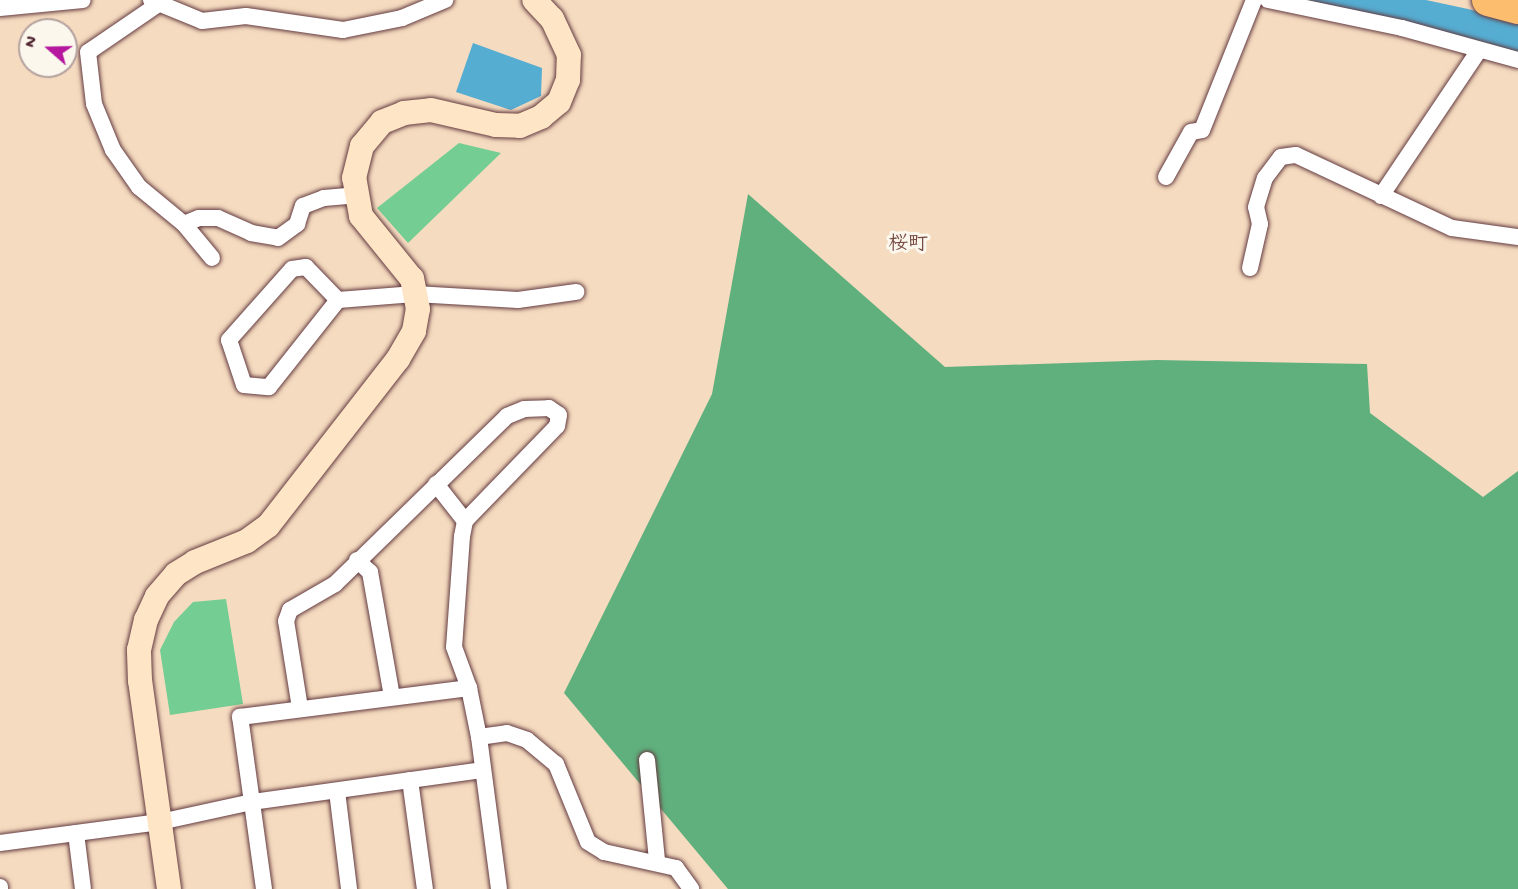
<!DOCTYPE html>
<html>
<head>
<meta charset="utf-8">
<style>
  body { margin:0 }
  #map { position:relative; width:1518px; height:889px; overflow:hidden; background:#f5dbbf; font-family:"Gochi Hand","Klee One",sans-serif }
  div>[style] { position:absolute }
  .green>* { inset:0; background:#74cd93 }
  .forest>* { inset:0; background:#5fb07d }
  .water>* { inset:0; background:#55add2 }
  .roads { filter:drop-shadow(0 0 2px #643b41) drop-shadow(0 0 2px #643b41) }
  .street>* { height:16px; margin:-8px; padding:0 8px; transform-origin:8px; border-radius:8px; background:#fff }
  .secondary>* { height:24px; margin:-12px; padding:0 12px; transform-origin:12px; border-radius:12px; background:#fee5c5 }
  .highway>* { height:32px; margin:-16px; padding:0 16px; transform-origin:16px; border-radius:16px; background:#fcbd6f }
  span { translate:-50% -50%; white-space:nowrap; text-align:center; line-height:1.15; -webkit-text-stroke:6px #fbf7ec; paint-order:stroke }
  .neighbourhood-label { font-size:20px; color:#774b44; font-weight:700 }
  .north { position:absolute; left:18px; top:18px; width:60px; height:60px; box-sizing:border-box; background:#fbf7ec; border:2px solid #b4a19f; border-radius:50%; rotate:290deg; font-size:16px; font-weight:700; line-height:24px; text-align:center; color:#4a1f2b }
  .north::after { content:''; display:block; margin:auto; width:21px; height:27px; background:#b5179e; clip-path:polygon(50% 0,100% 100%,50% 72%,0 100%) }
</style>
</head>
<body>
<div id="map">
  <div class="green">
    <div style="clip-path:polygon(459px 143px,501px 153px,408px 243px,377px 208px)"></div>
    <div style="clip-path:polygon(226px 599px,243px 704px,170px 715px,160px 650px,174px 622px,193px 602px)"></div>
  </div>
  <div class="forest">
    <div style="clip-path:polygon(748px 194px,945px 367px,1157px 360px,1367px 364px,1370px 413px,1483px 497px,1518px 471px,1518px 889px,728px 889px,564px 693px,712px 394px)"></div>
  </div>
  <div class="water">
    <div style="clip-path:polygon(1302px 0,1426px 0,1468px 9px,1518px 22px,1518px 54px)"></div>
    <div style="clip-path:polygon(473px 43px,542px 68px,541px 96px,511px 110px,456px 92px)"></div>
  </div>
  <div class="roads">
    <div class="street">
      <div style="left:151px;top:0;width:55px;rotate:22.4deg"></div>
      <div style="left:202px;top:21px;width:44px;rotate:-6.5deg"></div>
      <div style="left:246px;top:16px;width:98px;rotate:8.2deg"></div>
      <div style="left:343px;top:30px;width:60px;rotate:-11.5deg"></div>
      <div style="left:402px;top:18px;width:47px;rotate:-22.7deg"></div>
      <div style="left:1268px;top:0;width:137px;rotate:11.8deg"></div>
      <div style="left:1402px;top:28px;width:120px;rotate:15.4deg"></div>
      <div style="left:157px;top:5px;width:83px;rotate:145.7deg"></div>
      <div style="left:88px;top:52px;width:52px;rotate:83.4deg"></div>
      <div style="left:94px;top:104px;width:50px;rotate:67.6deg"></div>
      <div style="left:113px;top:150px;width:45px;rotate:54.9deg"></div>
      <div style="left:139px;top:187px;width:58px;rotate:39.4deg"></div>
      <div style="left:184px;top:224px;width:44px;rotate:50.5deg"></div>
      <div style="left:0;top:8px;width:83px;rotate:-5.5deg"></div>
      <div style="left:1166px;top:177px;width:51px;rotate:-60.9deg"></div>
      <div style="left:1191px;top:132px;width:11px;rotate:-10deg"></div>
      <div style="left:1202px;top:130px;width:140px;rotate:-68.2deg"></div>
      <div style="left:1381px;top:196px;width:176px;rotate:-56.1deg"></div>
      <div style="left:184px;top:224px;width:16px;rotate:-22deg"></div>
      <div style="left:199px;top:218px;width:19px"></div>
      <div style="left:218px;top:218px;width:36px;rotate:24deg"></div>
      <div style="left:251px;top:233px;width:27px;rotate:10deg"></div>
      <div style="left:278px;top:238px;width:24px;rotate:-36deg"></div>
      <div style="left:297px;top:224px;width:19px;rotate:-72deg"></div>
      <div style="left:303px;top:206px;width:22px;rotate:-21deg"></div>
      <div style="left:324px;top:198px;width:32px;rotate:-5deg"></div>
      <div style="left:1250px;top:268px;width:45px;rotate:-77.2deg"></div>
      <div style="left:1260px;top:224px;width:17px;rotate:-103deg"></div>
      <div style="left:1256px;top:207px;width:30px;rotate:-73deg"></div>
      <div style="left:1265px;top:178px;width:26px;rotate:-53deg"></div>
      <div style="left:1281px;top:157px;width:15px;rotate:-8deg"></div>
      <div style="left:1296px;top:155px;width:172px;rotate:25.1deg"></div>
      <div style="left:1452px;top:228px;width:67px;rotate:7.8deg"></div>
      <div style="left:338px;top:300px;width:46px;rotate:-134.1deg"></div>
      <div style="left:306px;top:267px;width:14px;rotate:172deg"></div>
      <div style="left:292px;top:269px;width:95px;rotate:131.6deg"></div>
      <div style="left:229px;top:340px;width:47px;rotate:71.6deg"></div>
      <div style="left:244px;top:385px;width:25px;rotate:5deg"></div>
      <div style="left:269px;top:387px;width:111px;rotate:-51.6deg"></div>
      <div style="left:338px;top:300px;width:77px;rotate:-4.5deg"></div>
      <div style="left:415px;top:294px;width:103px;rotate:3.3deg"></div>
      <div style="left:518px;top:300px;width:59px;rotate:-7.9deg"></div>
      <div style="left:436px;top:484px;width:47px;rotate:51.9deg"></div>
      <div style="left:357px;top:560px;width:18px;rotate:43deg"></div>
      <div style="left:370px;top:572px;width:127px;rotate:80deg"></div>
      <div style="left:300px;top:708px;width:88px;rotate:-99.1deg"></div>
      <div style="left:286px;top:621px;width:12px;rotate:-70deg"></div>
      <div style="left:290px;top:610px;width:52px;rotate:-30deg"></div>
      <div style="left:335px;top:584px;width:240px;rotate:-44.3deg"></div>
      <div style="left:507px;top:416px;width:18px;rotate:-22deg"></div>
      <div style="left:524px;top:409px;width:25px;rotate:-2deg"></div>
      <div style="left:549px;top:408px;width:12px;rotate:35deg"></div>
      <div style="left:559px;top:415px;width:11px;rotate:100deg"></div>
      <div style="left:557px;top:426px;width:132px;rotate:134.1deg"></div>
      <div style="left:465px;top:521px;width:15px;rotate:101deg"></div>
      <div style="left:462px;top:536px;width:111px;rotate:94.1deg"></div>
      <div style="left:454px;top:647px;width:44px;rotate:69.9deg"></div>
      <div style="left:469px;top:688px;width:50px;rotate:78.5deg"></div>
      <div style="left:479px;top:737px;width:153px;rotate:82.5deg"></div>
      <div style="left:479px;top:737px;width:28px;rotate:-8deg"></div>
      <div style="left:507px;top:733px;width:21px;rotate:19deg"></div>
      <div style="left:527px;top:740px;width:38px;rotate:40deg"></div>
      <div style="left:556px;top:764px;width:84px;rotate:67.7deg"></div>
      <div style="left:588px;top:842px;width:19px;rotate:32deg"></div>
      <div style="left:604px;top:852px;width:74px;rotate:12.5deg"></div>
      <div style="left:676px;top:868px;width:26px;rotate:54deg"></div>
      <div style="left:647px;top:760px;width:101px;rotate:84.3deg"></div>
      <div style="left:410px;top:780px;width:110px;rotate:82.2deg"></div>
      <div style="left:337px;top:791px;width:99px;rotate:83deg"></div>
      <div style="left:76px;top:833px;width:56px;rotate:82.9deg"></div>
      <div style="left:0;top:843px;width:161px;rotate:-7.5deg"></div>
      <div style="left:160px;top:822px;width:94px;rotate:-12.3deg"></div>
      <div style="left:252px;top:802px;width:233px;rotate:-7.9deg"></div>
      <div style="left:0;top:887px;width:2px;rotate:90deg"></div>
      <div style="left:264px;top:889px;width:174px;rotate:-97.9deg"></div>
      <div style="left:240px;top:717px;width:231px;rotate:-7.2deg"></div>
    </div>
    <div class="secondary">
      <div style="left:169px;top:889px;width:210px;rotate:-97.9deg"></div>
      <div style="left:140px;top:681px;width:31px;rotate:-92deg"></div>
      <div style="left:139px;top:650px;width:31px;rotate:-77deg"></div>
      <div style="left:146px;top:620px;width:26px;rotate:-65deg"></div>
      <div style="left:157px;top:596px;width:29px;rotate:-49deg"></div>
      <div style="left:176px;top:574px;width:22px;rotate:-32deg"></div>
      <div style="left:195px;top:562px;width:56px;rotate:-22deg"></div>
      <div style="left:247px;top:541px;width:26px;rotate:-36deg"></div>
      <div style="left:268px;top:526px;width:212px;rotate:-52.1deg"></div>
      <div style="left:398px;top:359px;width:32px;rotate:-60deg"></div>
      <div style="left:414px;top:331px;width:22px;rotate:-80deg"></div>
      <div style="left:418px;top:309px;width:31px;rotate:-101deg"></div>
      <div style="left:412px;top:279px;width:81px;rotate:-129deg"></div>
      <div style="left:361px;top:216px;width:39px;rotate:-100deg"></div>
      <div style="left:354px;top:178px;width:33px;rotate:-76deg"></div>
      <div style="left:362px;top:146px;width:31px;rotate:-50deg"></div>
      <div style="left:382px;top:122px;width:24px;rotate:-22deg"></div>
      <div style="left:404px;top:113px;width:27px;rotate:-6deg"></div>
      <div style="left:431px;top:110px;width:67px;rotate:13deg"></div>
      <div style="left:496px;top:125px;width:24px;rotate:2deg"></div>
      <div style="left:520px;top:126px;width:23px;rotate:-23deg"></div>
      <div style="left:541px;top:117px;width:23px;rotate:-40deg"></div>
      <div style="left:559px;top:102px;width:24px;rotate:-68deg"></div>
      <div style="left:568px;top:80px;width:25px;rotate:-88deg"></div>
      <div style="left:569px;top:55px;width:40px;rotate:-115deg"></div>
      <div style="left:552px;top:19px;width:26px;rotate:-133deg"></div>
    </div>
    <div class="highway">
      <div style="left:1488px;top:0;width:31px;rotate:15deg"></div>
    </div>
  </div>
  <div class="neighbourhood-label">
    <span style="left:908px;top:245px">桜町</span>
  </div>
  <div class="north">N</div>
</div>
</body>
</html>
